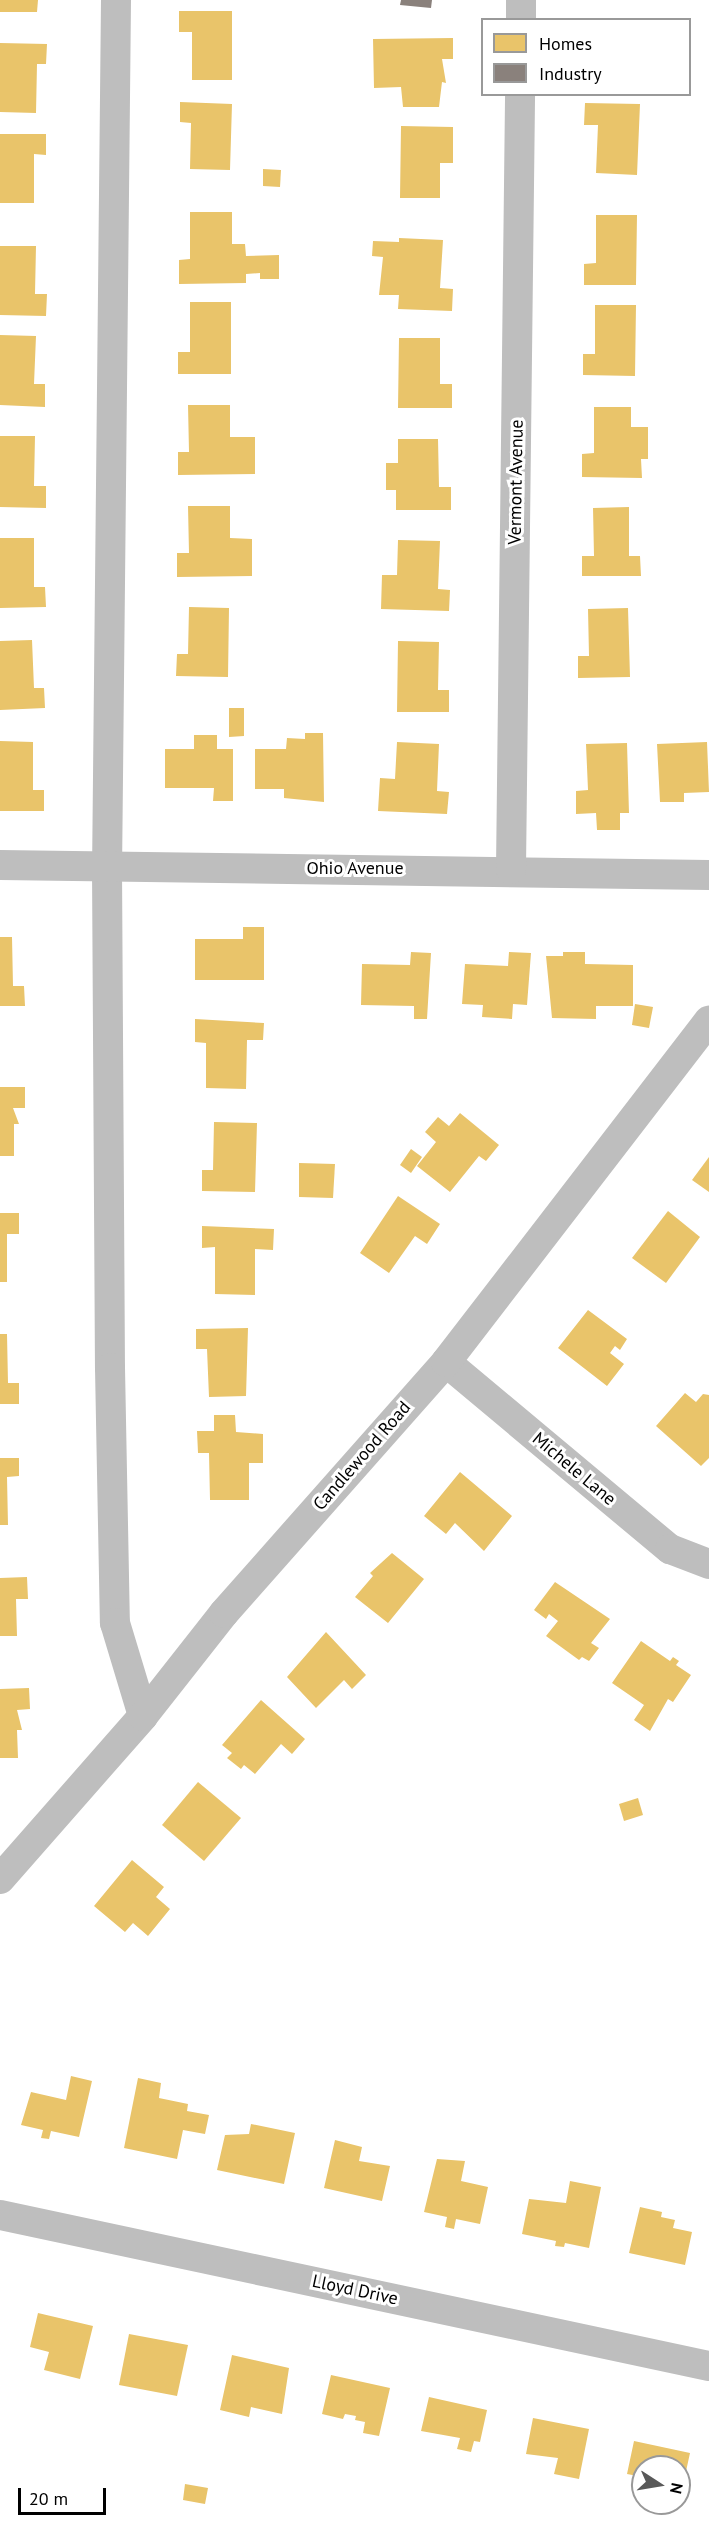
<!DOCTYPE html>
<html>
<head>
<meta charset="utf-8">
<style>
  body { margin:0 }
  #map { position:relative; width:709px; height:2533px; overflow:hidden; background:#fff; font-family:"PT Sans",sans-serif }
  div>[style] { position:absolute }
  .homes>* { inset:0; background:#e9c46a }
  .industry>* { inset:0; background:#8a817c }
  .minor>* { height:30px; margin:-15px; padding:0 15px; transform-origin:15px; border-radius:15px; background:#bebebe }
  span { translate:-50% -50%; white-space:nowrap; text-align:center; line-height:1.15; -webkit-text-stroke:6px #fff; paint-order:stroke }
  .street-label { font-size:18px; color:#000 }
  .legend { position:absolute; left:481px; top:18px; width:210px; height:78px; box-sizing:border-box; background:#fff; border:2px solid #999; margin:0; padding:8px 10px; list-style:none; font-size:18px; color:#000 }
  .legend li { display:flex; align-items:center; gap:12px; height:30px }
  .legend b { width:30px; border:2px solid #999 }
  .north { position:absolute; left:631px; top:2455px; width:60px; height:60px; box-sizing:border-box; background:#fff; border:2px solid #999; border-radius:50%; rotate:102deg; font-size:16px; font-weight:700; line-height:24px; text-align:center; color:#000 }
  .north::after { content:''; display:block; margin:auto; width:21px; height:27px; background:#595959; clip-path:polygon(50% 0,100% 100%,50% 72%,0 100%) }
  .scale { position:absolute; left:18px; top:2488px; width:88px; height:27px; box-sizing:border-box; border:3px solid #000; border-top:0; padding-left:8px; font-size:18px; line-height:21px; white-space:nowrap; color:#000; -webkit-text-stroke:4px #fff; paint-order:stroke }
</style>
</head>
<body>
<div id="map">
  <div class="homes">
    <div style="clip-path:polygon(0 0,38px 0,37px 12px,0 12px)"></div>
    <div style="clip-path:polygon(179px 11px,232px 11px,232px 80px,192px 80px,192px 32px,179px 32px)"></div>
    <div style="clip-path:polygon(453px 38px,453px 59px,442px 59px,446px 83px,442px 82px,439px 107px,403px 107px,401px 87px,374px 88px,373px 39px)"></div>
    <div style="clip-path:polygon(0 43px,47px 44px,46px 64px,37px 64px,36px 113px,0 112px)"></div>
    <div style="clip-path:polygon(180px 102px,232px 104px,230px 170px,190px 169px,191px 123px,180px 122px)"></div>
    <div style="clip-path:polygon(585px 103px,640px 104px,637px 175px,596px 173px,598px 125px,584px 125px)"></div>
    <div style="clip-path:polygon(401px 126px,453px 127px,453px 163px,440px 163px,440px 198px,400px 198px)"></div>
    <div style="clip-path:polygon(0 134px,46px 134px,46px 155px,34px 154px,34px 203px,0 203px)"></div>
    <div style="clip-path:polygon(263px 169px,281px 170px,280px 187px,263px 186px)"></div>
    <div style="clip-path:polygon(190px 212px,232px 212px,232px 244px,245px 244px,246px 256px,279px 255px,279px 279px,260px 279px,260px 273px,246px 274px,246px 283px,179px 284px,179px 260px,190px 259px)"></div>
    <div style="clip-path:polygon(596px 215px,637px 215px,636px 285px,584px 285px,584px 264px,596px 263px)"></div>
    <div style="clip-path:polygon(399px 238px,443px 240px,440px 288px,453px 289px,452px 311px,398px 309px,399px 295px,379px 295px,383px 257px,372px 256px,373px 241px,399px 242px)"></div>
    <div style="clip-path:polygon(0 246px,36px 246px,35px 294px,47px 294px,46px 316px,0 315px)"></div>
    <div style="clip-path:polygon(190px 302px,231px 302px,231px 374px,178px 374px,178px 352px,190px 352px)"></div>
    <div style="clip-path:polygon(595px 305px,636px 305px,635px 376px,583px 375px,583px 354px,595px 354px)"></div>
    <div style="clip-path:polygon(0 335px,36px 336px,34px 384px,45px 384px,45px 407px,0 405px)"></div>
    <div style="clip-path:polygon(399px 338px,440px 338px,440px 384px,452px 384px,452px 408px,398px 408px)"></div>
    <div style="clip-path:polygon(188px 405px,230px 405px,230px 437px,255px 437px,255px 474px,178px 475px,178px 452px,189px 452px)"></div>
    <div style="clip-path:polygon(594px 407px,631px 407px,631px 427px,648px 427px,648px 459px,641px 459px,642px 478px,582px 477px,582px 454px,594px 453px)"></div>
    <div style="clip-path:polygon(0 436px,35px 436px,34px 486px,46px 486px,46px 508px,0 507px)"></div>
    <div style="clip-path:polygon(398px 439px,438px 439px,439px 487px,451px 487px,451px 510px,396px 510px,396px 490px,386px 490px,386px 463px,398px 463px)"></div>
    <div style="clip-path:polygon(188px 506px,230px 506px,230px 538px,252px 539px,252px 576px,177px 577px,177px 553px,189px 553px)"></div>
    <div style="clip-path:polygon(629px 507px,629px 556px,640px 556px,641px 576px,582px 576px,582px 556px,594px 556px,593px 508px)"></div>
    <div style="clip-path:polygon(0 538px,34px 538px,34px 587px,45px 587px,46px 607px,0 608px)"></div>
    <div style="clip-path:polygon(398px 540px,440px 541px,438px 589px,450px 590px,449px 611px,381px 609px,382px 575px,397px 575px)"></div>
    <div style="clip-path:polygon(189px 607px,229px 608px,228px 677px,176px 676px,177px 654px,188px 654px)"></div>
    <div style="clip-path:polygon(628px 608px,630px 677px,578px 678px,578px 656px,589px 656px,588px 609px)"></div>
    <div style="clip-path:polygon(32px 640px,34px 688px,44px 688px,45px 708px,0 710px,0 641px)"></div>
    <div style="clip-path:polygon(398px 641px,439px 642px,438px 690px,449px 690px,449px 712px,397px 712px)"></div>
    <div style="clip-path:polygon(229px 708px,244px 708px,244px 736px,229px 737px)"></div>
    <div style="clip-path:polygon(305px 733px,323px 733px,324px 802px,284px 798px,284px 789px,255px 789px,255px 749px,286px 749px,287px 738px,305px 739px)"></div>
    <div style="clip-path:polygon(194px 735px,217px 735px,217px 749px,233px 749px,233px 801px,213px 801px,214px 788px,165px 788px,165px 749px,194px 749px)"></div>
    <div style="clip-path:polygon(0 741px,33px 742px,33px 790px,44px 790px,44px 811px,0 811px)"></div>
    <div style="clip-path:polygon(397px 742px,439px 744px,437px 791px,449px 792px,447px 814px,378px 811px,380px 778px,395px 779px)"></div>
    <div style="clip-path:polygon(707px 742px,709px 792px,684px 793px,684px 802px,660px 802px,657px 744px)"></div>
    <div style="clip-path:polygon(627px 743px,629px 813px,620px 813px,620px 830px,597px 830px,596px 813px,576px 814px,576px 791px,588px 790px,586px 744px)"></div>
    <div style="clip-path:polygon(243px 927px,264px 927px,264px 980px,195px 980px,195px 939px,243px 939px)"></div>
    <div style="clip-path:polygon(0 937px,12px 937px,13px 986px,24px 986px,25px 1006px,0 1006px)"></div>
    <div style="clip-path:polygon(411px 952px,431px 953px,427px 1019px,414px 1019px,414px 1006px,361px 1005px,362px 964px,410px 965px)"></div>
    <div style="clip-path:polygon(509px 952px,531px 953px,527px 1005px,513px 1004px,512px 1019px,482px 1017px,483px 1005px,462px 1004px,465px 964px,508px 966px)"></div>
    <div style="clip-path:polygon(563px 952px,585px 952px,585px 964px,633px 965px,633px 1006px,596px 1006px,596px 1019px,552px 1018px,546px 956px,563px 956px)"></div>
    <div style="clip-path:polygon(635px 1004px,653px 1007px,649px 1028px,632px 1025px)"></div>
    <div style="clip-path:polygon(195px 1019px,264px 1023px,263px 1040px,247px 1040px,246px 1089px,206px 1088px,206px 1043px,195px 1042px)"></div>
    <div style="clip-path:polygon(0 1087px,25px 1087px,25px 1108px,13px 1108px,19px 1124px,14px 1124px,14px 1156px,0 1156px)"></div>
    <div style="clip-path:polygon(460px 1113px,499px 1145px,486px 1161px,479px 1156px,450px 1192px,417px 1166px,436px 1142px,425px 1132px,438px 1117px,449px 1126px)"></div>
    <div style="clip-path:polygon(214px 1122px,257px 1123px,255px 1192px,202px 1191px,202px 1170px,213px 1170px)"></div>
    <div style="clip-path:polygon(411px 1149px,422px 1157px,411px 1173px,400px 1165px)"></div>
    <div style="clip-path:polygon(709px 1157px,709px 1192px,692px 1180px)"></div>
    <div style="clip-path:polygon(299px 1163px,335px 1164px,333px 1198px,299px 1197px)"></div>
    <div style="clip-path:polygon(398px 1196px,440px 1224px,427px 1244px,415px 1236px,389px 1273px,360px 1253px)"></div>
    <div style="clip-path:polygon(668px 1211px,700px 1237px,666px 1283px,632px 1258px)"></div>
    <div style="clip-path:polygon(0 1213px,19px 1213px,19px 1234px,7px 1234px,7px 1282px,0 1282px)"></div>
    <div style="clip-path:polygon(202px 1226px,274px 1229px,273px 1250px,255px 1249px,255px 1295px,215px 1294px,215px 1247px,202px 1248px)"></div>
    <div style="clip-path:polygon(588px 1310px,627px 1339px,620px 1350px,615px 1346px,610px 1353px,624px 1364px,607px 1386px,558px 1348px)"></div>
    <div style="clip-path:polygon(248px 1328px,246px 1396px,209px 1397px,207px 1349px,196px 1349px,196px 1329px)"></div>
    <div style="clip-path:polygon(0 1334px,7px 1334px,8px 1383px,19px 1383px,19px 1404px,0 1404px)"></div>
    <div style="clip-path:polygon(685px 1393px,696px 1402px,703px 1394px,709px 1395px,709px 1458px,701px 1466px,656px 1426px)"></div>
    <div style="clip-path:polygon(214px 1415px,235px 1415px,236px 1432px,263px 1434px,263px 1463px,249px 1463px,249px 1500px,210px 1500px,209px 1453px,198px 1453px,197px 1431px,214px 1431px)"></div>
    <div style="clip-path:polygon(0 1458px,19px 1458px,19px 1476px,7px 1477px,8px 1525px,0 1525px)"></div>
    <div style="clip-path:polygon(460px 1472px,512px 1516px,484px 1551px,455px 1523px,446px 1534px,424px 1516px)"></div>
    <div style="clip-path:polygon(392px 1553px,424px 1579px,388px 1623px,355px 1597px,373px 1576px,370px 1573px)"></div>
    <div style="clip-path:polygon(27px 1577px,28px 1599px,16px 1599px,17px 1636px,0 1636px,0 1578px)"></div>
    <div style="clip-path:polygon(555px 1582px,610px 1619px,591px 1643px,599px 1648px,589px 1661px,582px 1657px,579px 1660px,546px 1636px,558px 1621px,549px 1614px,546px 1619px,534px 1610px)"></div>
    <div style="clip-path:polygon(326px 1632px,366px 1675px,352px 1689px,344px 1680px,316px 1708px,287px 1677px)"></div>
    <div style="clip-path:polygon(641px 1641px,670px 1661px,673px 1657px,679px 1661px,676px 1665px,691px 1675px,673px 1702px,668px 1699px,650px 1731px,634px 1720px,644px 1705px,612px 1683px)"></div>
    <div style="clip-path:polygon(29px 1688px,30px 1709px,17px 1710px,22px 1730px,17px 1730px,18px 1758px,0 1758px,0 1689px)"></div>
    <div style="clip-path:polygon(261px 1700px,305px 1739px,292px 1754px,281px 1744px,255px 1774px,244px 1765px,241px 1769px,227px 1758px,232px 1753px,222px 1745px)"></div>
    <div style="clip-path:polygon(198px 1782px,241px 1818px,204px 1861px,162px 1825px)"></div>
    <div style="clip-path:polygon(638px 1798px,643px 1815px,624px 1821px,619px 1804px)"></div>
    <div style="clip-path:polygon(132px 1860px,164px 1887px,156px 1897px,170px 1909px,148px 1936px,133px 1923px,125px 1932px,94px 1906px)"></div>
    <div style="clip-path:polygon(71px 2076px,92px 2081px,79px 2137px,51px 2131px,49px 2139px,41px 2138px,43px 2130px,21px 2125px,31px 2092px,66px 2100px)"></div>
    <div style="clip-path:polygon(138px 2078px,161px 2083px,159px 2098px,188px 2104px,187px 2111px,209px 2115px,205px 2134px,183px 2130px,177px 2159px,124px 2148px)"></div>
    <div style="clip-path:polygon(251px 2124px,295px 2133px,284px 2184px,217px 2170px,225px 2135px,249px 2134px)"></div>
    <div style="clip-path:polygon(335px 2140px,362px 2147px,359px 2161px,390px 2166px,382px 2201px,324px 2188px)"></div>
    <div style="clip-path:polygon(437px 2159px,465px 2161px,461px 2181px,488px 2187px,480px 2224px,456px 2219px,454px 2229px,445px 2227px,447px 2217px,424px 2212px)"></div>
    <div style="clip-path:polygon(570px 2181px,601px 2187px,589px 2248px,565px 2243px,564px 2247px,555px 2246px,556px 2241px,522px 2234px,529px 2199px,566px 2203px)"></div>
    <div style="clip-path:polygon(640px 2207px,662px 2212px,661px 2217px,675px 2220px,673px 2228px,692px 2232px,685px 2265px,629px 2253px)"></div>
    <div style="clip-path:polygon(38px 2313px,93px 2326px,80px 2379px,44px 2370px,49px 2352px,30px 2347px)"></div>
    <div style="clip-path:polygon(129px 2334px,188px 2345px,177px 2396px,119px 2385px)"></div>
    <div style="clip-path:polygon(232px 2355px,289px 2368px,282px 2414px,251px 2407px,249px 2417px,220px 2410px)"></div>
    <div style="clip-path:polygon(331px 2375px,390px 2388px,379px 2436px,363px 2433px,365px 2422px,355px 2420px,356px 2416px,345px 2414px,343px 2419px,322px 2414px)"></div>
    <div style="clip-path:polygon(429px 2397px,487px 2410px,480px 2442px,474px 2441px,471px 2452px,457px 2449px,460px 2438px,421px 2431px)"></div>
    <div style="clip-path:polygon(533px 2418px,589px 2429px,579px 2479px,554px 2474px,558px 2458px,526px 2454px)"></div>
    <div style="clip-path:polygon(634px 2441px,690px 2453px,683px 2485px,679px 2485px,679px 2467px,643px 2467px,643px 2477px,627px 2474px)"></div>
    <div style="clip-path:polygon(185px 2484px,208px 2488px,205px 2504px,183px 2500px)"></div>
  </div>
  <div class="industry">
    <div style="clip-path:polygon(401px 0,432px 0,431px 8px,400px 5px)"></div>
  </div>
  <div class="minor">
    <div style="left:116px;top:0;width:867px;rotate:90.59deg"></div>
    <div style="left:107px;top:867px;width:501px;rotate:89.66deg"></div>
    <div style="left:110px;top:1368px;width:255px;rotate:88.9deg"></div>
    <div style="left:115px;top:1623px;width:97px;rotate:73.2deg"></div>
    <div style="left:521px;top:20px;width:20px;rotate:-90deg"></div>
    <div style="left:0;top:865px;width:709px;rotate:0.81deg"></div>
    <div style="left:511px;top:869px;width:775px;rotate:-89.33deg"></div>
    <div style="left:446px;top:1362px;width:292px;rotate:39.9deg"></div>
    <div style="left:670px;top:1549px;width:42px;rotate:21deg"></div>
    <div style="left:0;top:1879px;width:217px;rotate:-48.7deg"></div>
    <div style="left:143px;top:1716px;width:131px;rotate:-51.8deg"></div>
    <div style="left:224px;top:1613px;width:335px;rotate:-48.5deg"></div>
    <div style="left:446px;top:1362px;width:431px;rotate:-52.4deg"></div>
    <div style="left:0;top:2215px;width:725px;rotate:12.02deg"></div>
  </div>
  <div class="street-label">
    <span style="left:516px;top:482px;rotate:-89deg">Vermont Avenue</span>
    <span style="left:355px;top:868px">Ohio Avenue</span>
    <span style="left:362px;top:1456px;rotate:-49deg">Candlewood Road</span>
    <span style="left:574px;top:1469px;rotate:40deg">Michele Lane</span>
    <span style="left:355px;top:2290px;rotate:12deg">Lloyd Drive</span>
  </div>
  <ul class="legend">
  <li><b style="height:16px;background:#e9c46a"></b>Homes</li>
  <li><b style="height:16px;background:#8a817c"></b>Industry</li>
  </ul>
  <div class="north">N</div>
  <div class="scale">20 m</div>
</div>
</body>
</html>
